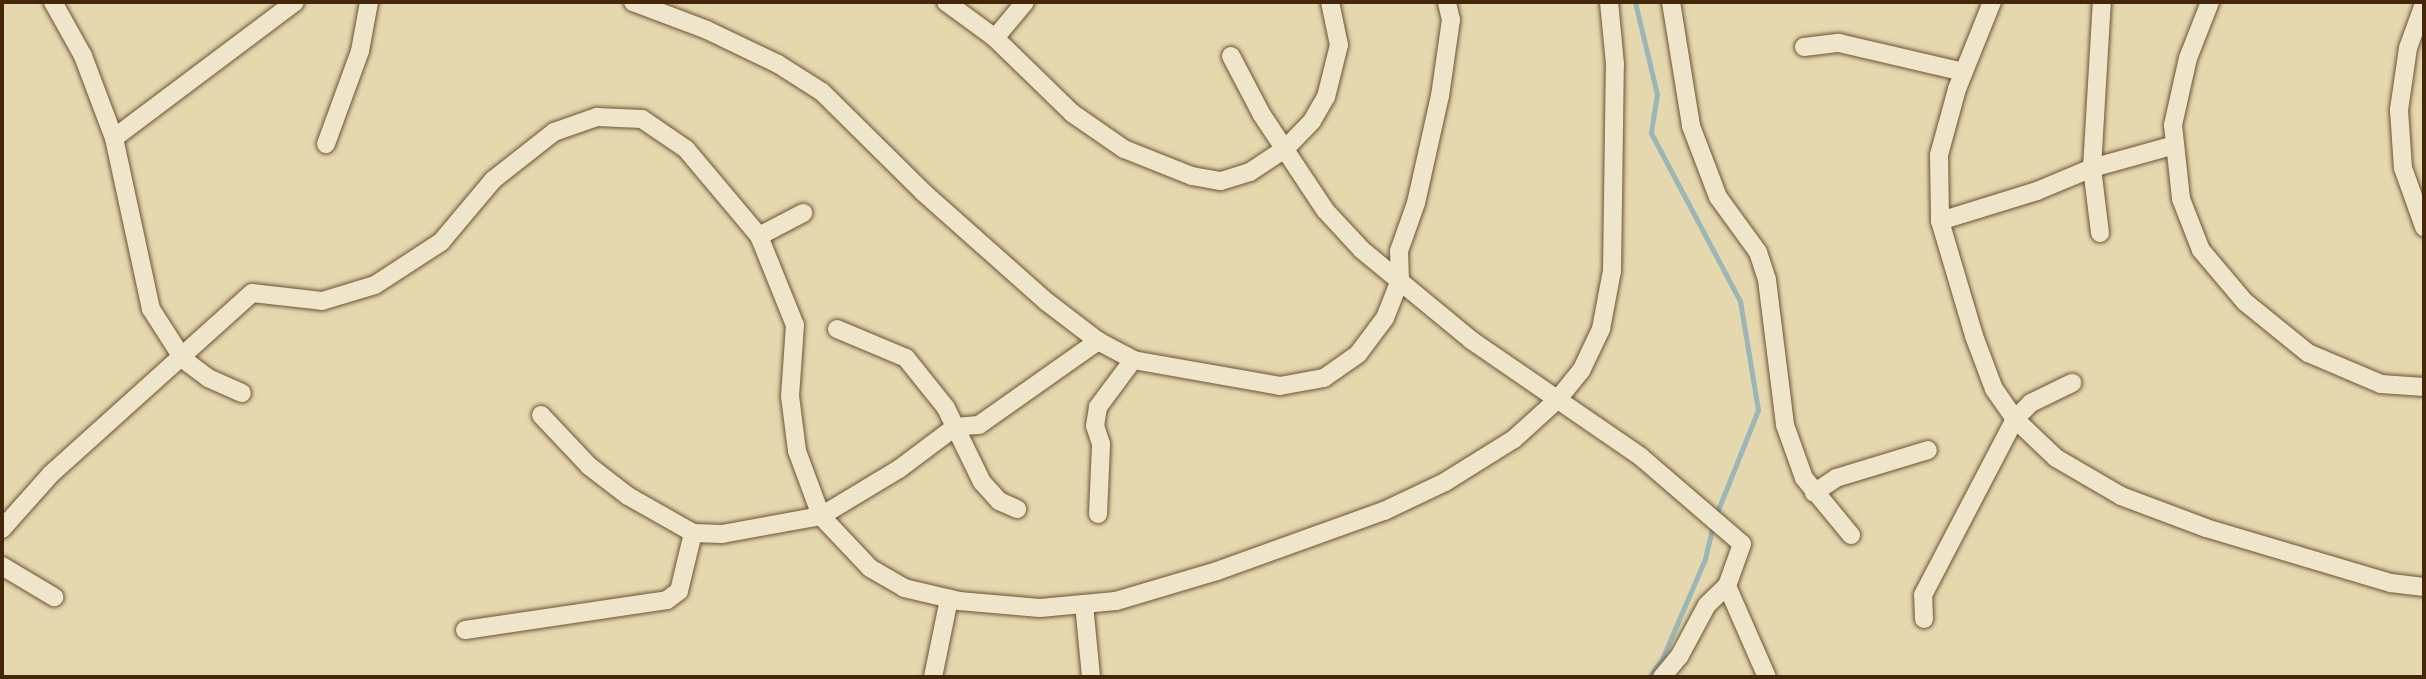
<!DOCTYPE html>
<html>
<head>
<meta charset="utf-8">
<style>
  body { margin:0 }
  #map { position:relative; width:2426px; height:679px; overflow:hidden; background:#e5d7ae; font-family:Cardo,serif }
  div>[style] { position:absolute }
  .stream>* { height:5px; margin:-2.5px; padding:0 2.5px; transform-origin:2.5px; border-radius:2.5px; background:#9cb6b7 }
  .roads { filter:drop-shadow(0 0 2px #6c5333) drop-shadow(0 0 2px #6c5333) }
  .street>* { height:18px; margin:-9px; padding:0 9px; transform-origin:9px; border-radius:9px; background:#eee5ca }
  span { translate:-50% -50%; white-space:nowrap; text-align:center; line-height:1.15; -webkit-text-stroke:5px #eee5ca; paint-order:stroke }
  .frame { position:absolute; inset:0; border:4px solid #44270a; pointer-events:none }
</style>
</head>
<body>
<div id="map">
  <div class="stream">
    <div style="left:1635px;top:2px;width:95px;rotate:76.6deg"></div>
    <div style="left:1657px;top:94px;width:39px;rotate:99deg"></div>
    <div style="left:1651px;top:133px;width:190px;rotate:62.1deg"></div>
    <div style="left:1740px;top:301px;width:110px;rotate:80.6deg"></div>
    <div style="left:1758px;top:410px;width:118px;rotate:111.8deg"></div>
    <div style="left:1714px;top:520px;width:40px;rotate:103deg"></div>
    <div style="left:1705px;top:559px;width:111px;rotate:113.3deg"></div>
    <div style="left:1661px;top:661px;width:20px;rotate:127deg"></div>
  </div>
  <div class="roads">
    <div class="street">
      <div style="left:53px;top:2px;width:62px;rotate:60.9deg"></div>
      <div style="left:83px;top:56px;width:88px;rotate:69.3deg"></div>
      <div style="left:114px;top:138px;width:175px;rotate:77.8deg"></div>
      <div style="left:151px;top:309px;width:59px;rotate:57.4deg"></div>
      <div style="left:183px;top:359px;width:31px;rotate:37deg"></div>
      <div style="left:208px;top:378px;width:37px;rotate:24deg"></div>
      <div style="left:633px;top:2px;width:79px;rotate:20.7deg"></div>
      <div style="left:707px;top:30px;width:79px;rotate:25.6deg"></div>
      <div style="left:778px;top:64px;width:52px;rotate:32.5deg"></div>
      <div style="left:822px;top:92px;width:142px;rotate:44.7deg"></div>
      <div style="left:923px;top:192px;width:166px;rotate:41.6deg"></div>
      <div style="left:1047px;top:302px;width:64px;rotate:37.4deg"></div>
      <div style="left:1098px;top:341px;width:40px;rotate:28deg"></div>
      <div style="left:1133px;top:360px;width:149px;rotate:10deg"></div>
      <div style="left:1280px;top:386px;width:45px;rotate:-10.3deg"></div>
      <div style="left:1324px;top:378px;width:42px;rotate:-35.2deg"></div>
      <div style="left:1358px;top:354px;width:45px;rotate:-53.1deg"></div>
      <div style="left:1385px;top:318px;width:41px;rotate:-68.5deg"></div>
      <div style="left:1400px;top:280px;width:29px;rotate:-92deg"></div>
      <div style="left:1399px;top:251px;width:51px;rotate:-70.5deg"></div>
      <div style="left:1416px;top:203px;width:110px;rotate:-77.4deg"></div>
      <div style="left:1440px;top:96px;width:77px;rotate:-81.8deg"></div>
      <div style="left:1451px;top:20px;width:18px;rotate:-103deg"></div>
      <div style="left:946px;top:2px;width:61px;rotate:36.3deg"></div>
      <div style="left:995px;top:38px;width:107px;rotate:44.2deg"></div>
      <div style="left:1072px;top:113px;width:63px;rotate:34.7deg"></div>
      <div style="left:1124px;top:149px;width:73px;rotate:21.7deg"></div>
      <div style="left:1192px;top:176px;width:29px;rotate:10deg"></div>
      <div style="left:1221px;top:181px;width:30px;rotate:-17deg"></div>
      <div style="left:1250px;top:172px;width:43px;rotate:-33.7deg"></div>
      <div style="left:1286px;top:148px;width:37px;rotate:-46deg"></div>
      <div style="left:1312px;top:121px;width:28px;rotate:-60deg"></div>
      <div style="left:1326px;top:97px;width:54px;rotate:-76deg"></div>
      <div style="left:1339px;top:45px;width:44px;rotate:-101.8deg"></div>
      <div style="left:1671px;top:2px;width:126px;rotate:80.8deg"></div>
      <div style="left:1691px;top:126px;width:76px;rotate:69.2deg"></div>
      <div style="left:1718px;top:197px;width:68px;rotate:54deg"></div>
      <div style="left:1758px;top:252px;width:29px;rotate:72deg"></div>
      <div style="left:1767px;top:280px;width:146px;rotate:82.9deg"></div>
      <div style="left:1785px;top:425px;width:56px;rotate:70.3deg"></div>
      <div style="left:1804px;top:478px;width:74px;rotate:50.5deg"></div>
      <div style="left:1992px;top:2px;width:94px;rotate:111.9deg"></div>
      <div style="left:1957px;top:89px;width:68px;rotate:105.3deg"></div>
      <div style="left:1939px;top:155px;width:66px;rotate:89.1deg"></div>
      <div style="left:1940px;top:221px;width:120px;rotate:73.5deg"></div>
      <div style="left:1974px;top:336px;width:57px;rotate:69.3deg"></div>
      <div style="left:1994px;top:389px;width:37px;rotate:55deg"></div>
      <div style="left:2015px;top:419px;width:57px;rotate:43.6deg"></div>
      <div style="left:2056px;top:458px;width:75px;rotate:30.3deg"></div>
      <div style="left:2121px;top:496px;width:91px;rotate:20.6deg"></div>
      <div style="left:2206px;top:528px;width:193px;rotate:16.6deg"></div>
      <div style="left:2391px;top:583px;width:33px;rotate:7deg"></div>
      <div style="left:2210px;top:2px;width:60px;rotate:111.4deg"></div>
      <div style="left:2188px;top:58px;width:69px;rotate:102.6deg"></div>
      <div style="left:2173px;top:125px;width:74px;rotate:83.8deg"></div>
      <div style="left:2181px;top:199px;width:55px;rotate:68.6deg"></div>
      <div style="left:2201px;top:250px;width:68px;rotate:49.8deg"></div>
      <div style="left:2245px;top:302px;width:81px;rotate:39deg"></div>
      <div style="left:2308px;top:353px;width:79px;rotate:23deg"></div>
      <div style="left:2381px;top:384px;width:43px;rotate:4deg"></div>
      <div style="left:2424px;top:4px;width:47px;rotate:110deg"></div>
      <div style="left:2408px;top:48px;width:63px;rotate:98.3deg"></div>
      <div style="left:2399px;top:110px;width:58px;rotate:86.1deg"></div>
      <div style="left:2403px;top:168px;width:63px;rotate:70.4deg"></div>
      <div style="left:995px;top:38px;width:47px;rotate:-50.2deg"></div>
      <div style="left:1804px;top:47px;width:35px;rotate:-7deg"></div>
      <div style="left:1839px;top:43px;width:128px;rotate:13.1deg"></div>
      <div style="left:1231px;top:56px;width:67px;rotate:62.3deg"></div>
      <div style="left:1262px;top:115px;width:114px;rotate:56.4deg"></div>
      <div style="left:1325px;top:210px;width:54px;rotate:47.2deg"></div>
      <div style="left:1362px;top:250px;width:141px;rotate:39.5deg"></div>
      <div style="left:1471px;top:340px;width:206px;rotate:34.5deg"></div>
      <div style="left:1641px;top:457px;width:133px;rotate:40.7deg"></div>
      <div style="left:1742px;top:544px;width:45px;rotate:109.7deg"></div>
      <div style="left:1727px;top:586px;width:99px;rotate:66.3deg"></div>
      <div style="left:114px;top:138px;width:226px;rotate:-36.9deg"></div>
      <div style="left:326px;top:144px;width:99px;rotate:-69.9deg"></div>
      <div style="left:360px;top:51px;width:50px;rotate:-79.6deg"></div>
      <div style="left:1940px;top:221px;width:102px;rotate:-17.2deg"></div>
      <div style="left:2037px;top:191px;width:60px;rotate:-22.7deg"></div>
      <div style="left:2092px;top:168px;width:86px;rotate:-15.5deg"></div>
      <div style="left:2100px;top:233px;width:65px;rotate:-97deg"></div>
      <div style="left:2092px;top:168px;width:166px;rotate:-86.6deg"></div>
      <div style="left:759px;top:236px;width:50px;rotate:-27.6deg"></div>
      <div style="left:837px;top:329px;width:75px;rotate:22.8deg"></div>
      <div style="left:906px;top:358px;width:64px;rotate:51.3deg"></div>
      <div style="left:946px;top:408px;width:82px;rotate:64.1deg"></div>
      <div style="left:982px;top:482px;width:25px;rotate:48deg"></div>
      <div style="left:999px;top:501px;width:20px;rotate:24deg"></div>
      <div style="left:541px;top:415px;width:70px;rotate:46.7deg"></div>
      <div style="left:589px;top:466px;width:49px;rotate:37.6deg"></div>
      <div style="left:628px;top:496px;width:75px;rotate:29.6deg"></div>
      <div style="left:693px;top:533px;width:29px;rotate:2deg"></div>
      <div style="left:722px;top:534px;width:101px;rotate:-10.3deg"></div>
      <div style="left:821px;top:516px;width:91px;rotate:-31.1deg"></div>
      <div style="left:899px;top:469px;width:70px;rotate:-36.9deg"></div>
      <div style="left:955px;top:427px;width:24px;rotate:-5deg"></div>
      <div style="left:979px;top:425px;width:146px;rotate:-35.2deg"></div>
      <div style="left:1814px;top:493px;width:27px;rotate:-34deg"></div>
      <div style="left:1836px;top:478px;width:96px;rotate:-16.9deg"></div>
      <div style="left:1098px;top:514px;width:70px;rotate:-87.5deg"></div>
      <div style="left:1101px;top:444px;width:19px;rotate:-108deg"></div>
      <div style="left:1095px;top:426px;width:19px;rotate:-81deg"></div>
      <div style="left:1098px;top:407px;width:59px;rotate:-53.3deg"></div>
      <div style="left:2px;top:529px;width:74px;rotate:-48.3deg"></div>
      <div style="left:51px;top:474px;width:270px;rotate:-42deg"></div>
      <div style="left:252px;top:293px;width:70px;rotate:6.5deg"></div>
      <div style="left:322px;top:301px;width:55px;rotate:-16.8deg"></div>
      <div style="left:375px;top:285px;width:79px;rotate:-33.1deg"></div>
      <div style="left:441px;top:242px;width:81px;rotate:-50deg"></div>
      <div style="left:493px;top:180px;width:78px;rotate:-38.2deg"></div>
      <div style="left:554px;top:132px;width:46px;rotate:-19.2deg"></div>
      <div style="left:597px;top:117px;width:45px;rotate:2.5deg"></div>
      <div style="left:642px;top:119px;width:53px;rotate:34.3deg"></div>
      <div style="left:686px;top:149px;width:114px;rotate:50deg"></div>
      <div style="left:759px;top:236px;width:96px;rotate:68deg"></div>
      <div style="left:795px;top:325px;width:71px;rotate:94deg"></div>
      <div style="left:790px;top:396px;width:55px;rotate:82.7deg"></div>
      <div style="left:797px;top:451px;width:69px;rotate:69.7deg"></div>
      <div style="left:821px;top:516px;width:71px;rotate:46.7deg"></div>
      <div style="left:870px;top:568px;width:39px;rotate:30deg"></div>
      <div style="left:904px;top:588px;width:57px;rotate:13.3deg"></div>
      <div style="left:959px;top:601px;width:81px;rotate:4.9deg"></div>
      <div style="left:1040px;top:608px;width:76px;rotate:-5.3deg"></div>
      <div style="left:1116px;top:601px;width:105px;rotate:-16.5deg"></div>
      <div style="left:1217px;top:571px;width:177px;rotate:-19.8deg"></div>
      <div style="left:1384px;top:511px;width:68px;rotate:-25.4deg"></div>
      <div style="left:1445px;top:482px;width:81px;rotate:-31.9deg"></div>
      <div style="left:1514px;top:439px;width:59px;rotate:-42.3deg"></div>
      <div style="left:1558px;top:399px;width:36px;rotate:-51deg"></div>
      <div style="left:1581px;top:371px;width:47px;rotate:-64.5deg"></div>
      <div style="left:1601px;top:329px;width:59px;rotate:-79.3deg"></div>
      <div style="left:1612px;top:271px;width:207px;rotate:-89.2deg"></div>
      <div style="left:1615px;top:64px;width:62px;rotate:-95.5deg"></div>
      <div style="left:2px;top:566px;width:61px;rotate:30.8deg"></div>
      <div style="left:1084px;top:604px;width:73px;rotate:84.5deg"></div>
      <div style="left:1924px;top:619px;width:24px;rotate:-92deg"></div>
      <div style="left:1923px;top:595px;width:199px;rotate:-62.4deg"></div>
      <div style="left:2015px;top:419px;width:23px;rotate:-45deg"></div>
      <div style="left:2031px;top:403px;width:46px;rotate:-26deg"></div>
      <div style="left:465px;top:630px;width:204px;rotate:-8.4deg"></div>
      <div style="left:667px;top:600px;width:15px;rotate:-37deg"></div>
      <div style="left:679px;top:591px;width:60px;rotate:-76.4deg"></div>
      <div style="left:933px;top:677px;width:80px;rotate:-78.4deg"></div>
      <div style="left:1662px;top:677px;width:26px;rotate:-50deg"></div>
      <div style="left:1679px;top:657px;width:59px;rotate:-61.7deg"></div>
      <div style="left:1707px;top:605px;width:28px;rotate:-44deg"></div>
    </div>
  </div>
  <div class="frame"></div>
</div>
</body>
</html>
